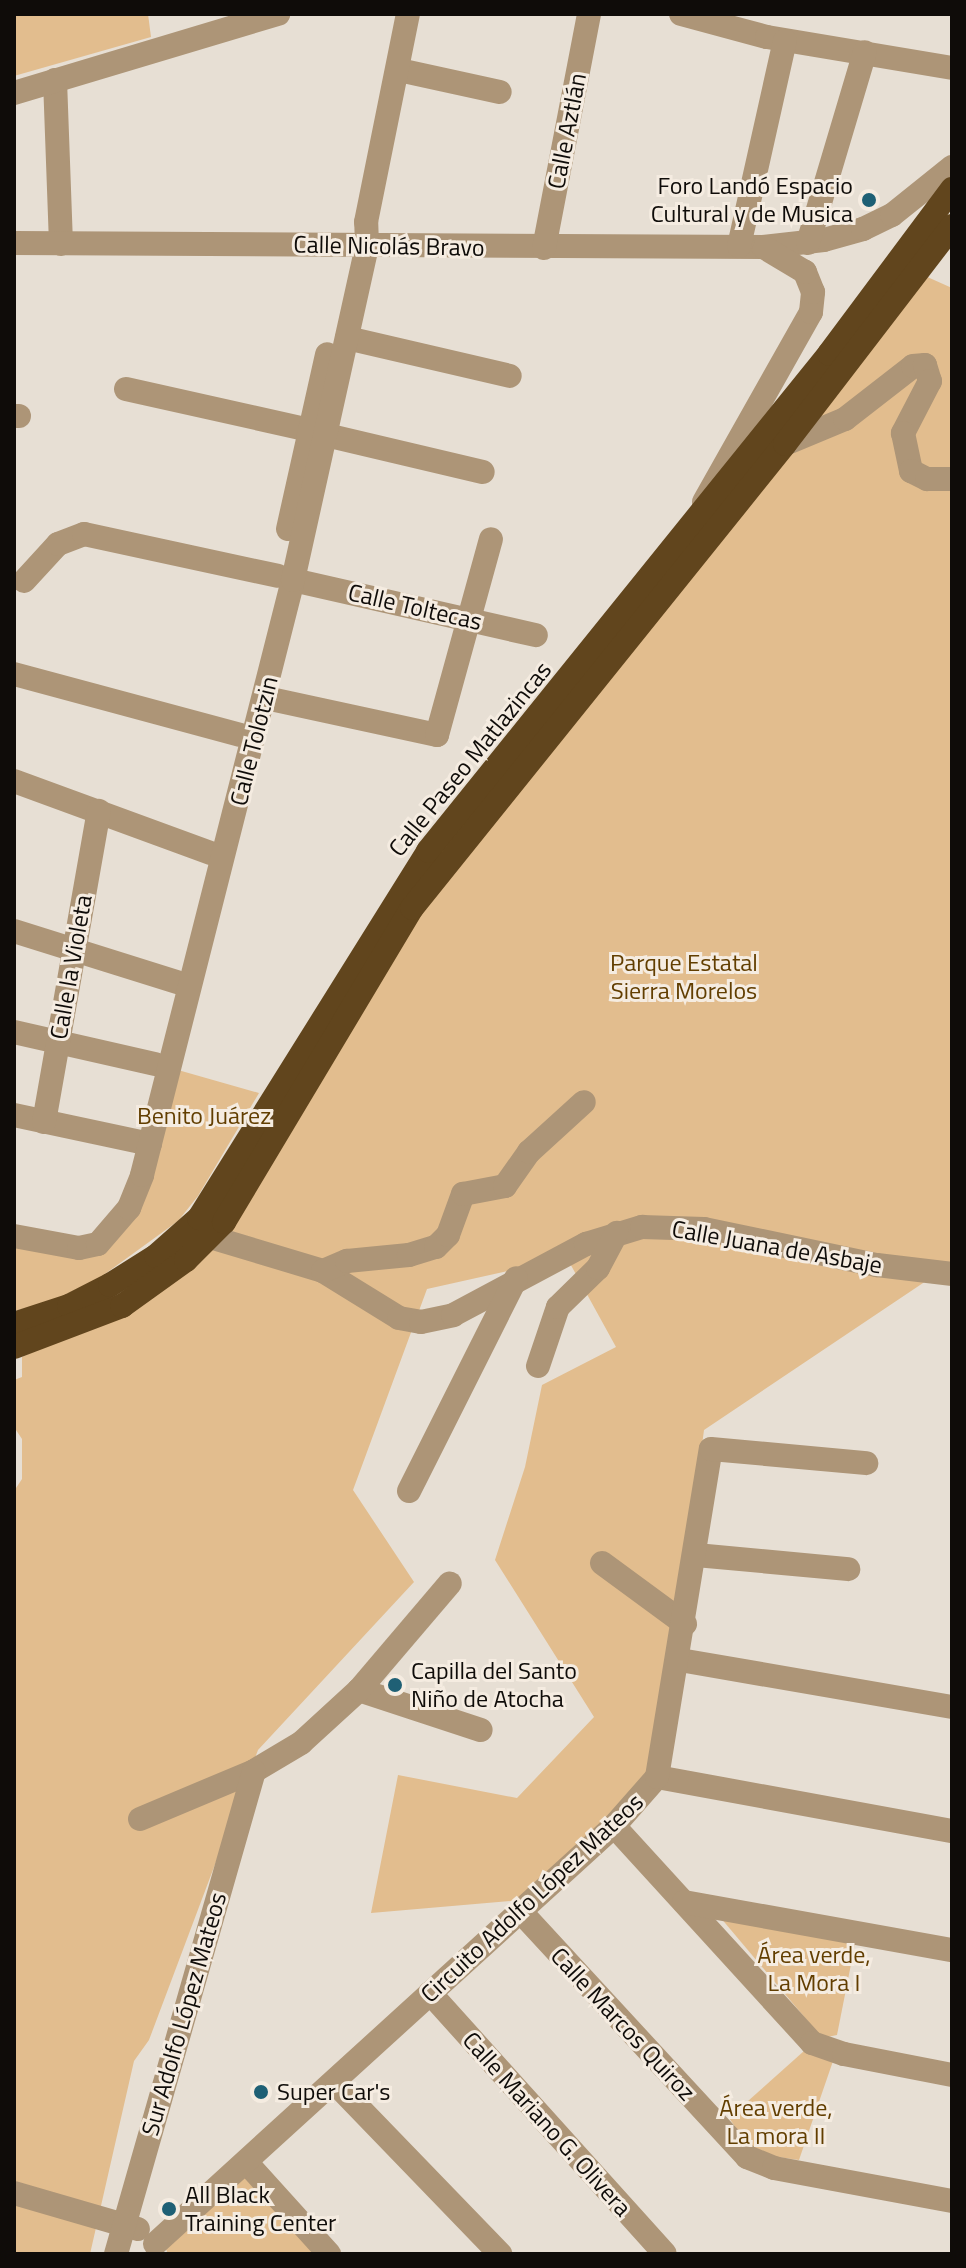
<!DOCTYPE html>
<html>
<head>
<meta charset="utf-8">
<style>
  body { margin:0 }
  #map { position:relative; width:966px; height:2268px; overflow:hidden; background:#e7dfd4; font-family:"Titillium Web",sans-serif }
  div>[style] { position:absolute }
  .green>* { inset:0; background:#e2bd8e }
  .minor>* { height:24px; margin:-12px; padding:0 12px; transform-origin:12px; border-radius:12px; background:#ad9577 }
  .highway>* { height:24px; margin:-12px; padding:0 12px; transform-origin:12px; border-radius:12px; background:#61451d }
  .dots>* { width:22px; height:22px; translate:-50% -50%; box-sizing:border-box; border:4px solid #f5ece1; border-radius:50% }
  span { translate:-50% -50%; white-space:nowrap; text-align:center; line-height:1.15; -webkit-text-stroke:6px #f5ece1; paint-order:stroke }
  .street-label { font-size:24px; color:#0f0c09 }
  .poi-label { font-size:24px; color:#0f0c09 }
  .right { translate:-100% -50%; text-align:right }
  .left { translate:0 -50%; text-align:left }
  .park-label { font-size:24px; color:#623e00 }
  .frame { position:absolute; inset:0; border:16px solid #0f0c09; pointer-events:none }
</style>
</head>
<body>
<div id="map">
  <div class="green">
    <div style="clip-path:polygon(14px 14px,148px 14px,151px 37px,14px 76px)"></div>
    <div style="clip-path:polygon(905px 267px,952px 288px,952px 1274px,929px 1279px,704px 1430px,660px 1767px,522px 1900px,371px 1913px,398px 1775px,517px 1798px,594px 1717px,495px 1560px,525px 1467px,542px 1385px,616px 1347px,567px 1258px,427px 1289px,353px 1490px,414px 1582px,258px 1750px,149px 2040px,134px 2061px,90px 2254px,14px 2254px,14px 1491px,22px 1479px,22px 1439px,14px 1427px,14px 1380px,22px 1377px,22px 1357px,136px 1299px,393px 915px)"></div>
    <div style="clip-path:polygon(178px 1070px,259px 1093px,198px 1196px,178px 1221px,98px 1279px,50px 1302px,14px 1311px,14px 1247px,101px 1252px)"></div>
    <div style="clip-path:polygon(720px 1917px,856px 1939px,837px 2035px,822px 2038px)"></div>
    <div style="clip-path:polygon(804px 2051px,833px 2061px,799px 2160px,771px 2156px,748px 2145px,729px 2118px)"></div>
    <div style="clip-path:polygon(246px 2174px,319px 2254px,168px 2254px,164px 2245px)"></div>
  </div>
  <div class="minor">
    <div style="left:681px;top:14px;width:89px;rotate:15deg"></div>
    <div style="left:767px;top:37px;width:188px;rotate:9.5deg"></div>
    <div style="left:399px;top:70px;width:103px;rotate:12.3deg"></div>
    <div style="left:55px;top:80px;width:164px;rotate:87.9deg"></div>
    <div style="left:14px;top:93px;width:276px;rotate:-16.7deg"></div>
    <div style="left:14px;top:243px;width:749px;rotate:0.31deg"></div>
    <div style="left:763px;top:247px;width:61px;rotate:-6.5deg"></div>
    <div style="left:824px;top:240px;width:41px;rotate:-15.8deg"></div>
    <div style="left:863px;top:229px;width:32px;rotate:-26deg"></div>
    <div style="left:892px;top:215px;width:77px;rotate:-38.7deg"></div>
    <div style="left:808px;top:243px;width:199px;rotate:-73.4deg"></div>
    <div style="left:739px;top:246px;width:210px;rotate:-77.4deg"></div>
    <div style="left:544px;top:248px;width:238px;rotate:-79.1deg"></div>
    <div style="left:347px;top:338px;width:167px;rotate:13.1deg"></div>
    <div style="left:126px;top:389px;width:189px;rotate:12.6deg"></div>
    <div style="left:14px;top:416px;width:5px"></div>
    <div style="left:326px;top:435px;width:161px;rotate:13.3deg"></div>
    <div style="left:785px;top:444px;width:65px;rotate:-22.6deg"></div>
    <div style="left:845px;top:419px;width:86px;rotate:-37.9deg"></div>
    <div style="left:913px;top:366px;width:12px;rotate:-5deg"></div>
    <div style="left:925px;top:365px;width:17px;rotate:73deg"></div>
    <div style="left:930px;top:381px;width:59px;rotate:117.4deg"></div>
    <div style="left:903px;top:433px;width:39px;rotate:78deg"></div>
    <div style="left:911px;top:471px;width:18px;rotate:27deg"></div>
    <div style="left:927px;top:479px;width:25px"></div>
    <div style="left:704px;top:502px;width:218px;rotate:-60.6deg"></div>
    <div style="left:811px;top:312px;width:20px;rotate:-84deg"></div>
    <div style="left:813px;top:292px;width:22px;rotate:-112deg"></div>
    <div style="left:805px;top:272px;width:47px;rotate:-149deg"></div>
    <div style="left:288px;top:529px;width:179px;rotate:-77.4deg"></div>
    <div style="left:293px;top:580px;width:249px;rotate:12.8deg"></div>
    <div style="left:24px;top:581px;width:50px;rotate:-47.4deg"></div>
    <div style="left:58px;top:544px;width:28px;rotate:-21deg"></div>
    <div style="left:84px;top:534px;width:198px;rotate:12.2deg"></div>
    <div style="left:14px;top:674px;width:234px;rotate:15.1deg"></div>
    <div style="left:266px;top:698px;width:175px;rotate:12.2deg"></div>
    <div style="left:437px;top:735px;width:203px;rotate:-74.6deg"></div>
    <div style="left:14px;top:781px;width:210px;rotate:20.1deg"></div>
    <div style="left:14px;top:931px;width:171px;rotate:17.4deg"></div>
    <div style="left:14px;top:1032px;width:145px;rotate:12.8deg"></div>
    <div style="left:14px;top:1115px;width:139px;rotate:12deg"></div>
    <div style="left:44px;top:1122px;width:316px;rotate:-80deg"></div>
    <div style="left:14px;top:1236px;width:66px;rotate:10.5deg"></div>
    <div style="left:79px;top:1248px;width:19px;rotate:-12deg"></div>
    <div style="left:98px;top:1244px;width:48px;rotate:-49.3deg"></div>
    <div style="left:129px;top:1208px;width:35px;rotate:-68deg"></div>
    <div style="left:142px;top:1175px;width:614px;rotate:-75.76deg"></div>
    <div style="left:293px;top:580px;width:343px;rotate:-77.5deg"></div>
    <div style="left:367px;top:245px;width:23px;rotate:-92deg"></div>
    <div style="left:366px;top:222px;width:212px;rotate:-78.6deg"></div>
    <div style="left:210px;top:1237px;width:118px;rotate:16.7deg"></div>
    <div style="left:323px;top:1271px;width:89px;rotate:31.7deg"></div>
    <div style="left:399px;top:1318px;width:22px;rotate:10deg"></div>
    <div style="left:421px;top:1322px;width:33px;rotate:-12deg"></div>
    <div style="left:453px;top:1315px;width:151px;rotate:-28.1deg"></div>
    <div style="left:586px;top:1244px;width:59px;rotate:-16.9deg"></div>
    <div style="left:642px;top:1227px;width:62px;rotate:1.8deg"></div>
    <div style="left:704px;top:1229px;width:177px;rotate:11.8deg"></div>
    <div style="left:877px;top:1265px;width:76px;rotate:6.8deg"></div>
    <div style="left:323px;top:1271px;width:26px;rotate:-23deg"></div>
    <div style="left:347px;top:1261px;width:62px;rotate:-5.5deg"></div>
    <div style="left:409px;top:1255px;width:28px;rotate:-17deg"></div>
    <div style="left:436px;top:1247px;width:17px;rotate:-45deg"></div>
    <div style="left:448px;top:1235px;width:44px;rotate:-69.9deg"></div>
    <div style="left:463px;top:1194px;width:43px;rotate:-10.8deg"></div>
    <div style="left:505px;top:1186px;width:42px;rotate:-54.8deg"></div>
    <div style="left:529px;top:1152px;width:74px;rotate:-42.3deg"></div>
    <div style="left:538px;top:1366px;width:62px;rotate:-71.3deg"></div>
    <div style="left:558px;top:1307px;width:56px;rotate:-44.3deg"></div>
    <div style="left:598px;top:1268px;width:40px;rotate:-62deg"></div>
    <div style="left:409px;top:1491px;width:238px;rotate:-63.3deg"></div>
    <div style="left:696px;top:1555px;width:153px;rotate:5.3deg"></div>
    <div style="left:602px;top:1563px;width:103px;rotate:36.3deg"></div>
    <div style="left:680px;top:1660px;width:276px;rotate:9.8deg"></div>
    <div style="left:359px;top:1690px;width:128px;rotate:18.2deg"></div>
    <div style="left:657px;top:1777px;width:300px;rotate:10.4deg"></div>
    <div style="left:140px;top:1819px;width:124px;rotate:-22.8deg"></div>
    <div style="left:254px;top:1771px;width:55px;rotate:-30.8deg"></div>
    <div style="left:301px;top:1743px;width:79px;rotate:-42.4deg"></div>
    <div style="left:359px;top:1690px;width:140px;rotate:-49.6deg"></div>
    <div style="left:614px;top:1826px;width:294px;rotate:47.6deg"></div>
    <div style="left:812px;top:2043px;width:34px;rotate:19deg"></div>
    <div style="left:844px;top:2054px;width:110px;rotate:11deg"></div>
    <div style="left:684px;top:1902px;width:272px;rotate:10.2deg"></div>
    <div style="left:520px;top:1911px;width:335px;rotate:47.3deg"></div>
    <div style="left:747px;top:2157px;width:29px;rotate:22deg"></div>
    <div style="left:774px;top:2168px;width:181px;rotate:10.5deg"></div>
    <div style="left:430px;top:1993px;width:351px;rotate:48deg"></div>
    <div style="left:335px;top:2083px;width:238px;rotate:46deg"></div>
    <div style="left:246px;top:2162px;width:124px;rotate:47.9deg"></div>
    <div style="left:14px;top:2193px;width:129px;rotate:16.2deg"></div>
    <div style="left:155px;top:2244px;width:621px;rotate:-42.32deg"></div>
    <div style="left:614px;top:1826px;width:65px;rotate:-48.7deg"></div>
    <div style="left:657px;top:1777px;width:332px;rotate:-80.7deg"></div>
    <div style="left:711px;top:1449px;width:156px;rotate:5.2deg"></div>
    <div style="left:116px;top:2254px;width:502px;rotate:-74.05deg"></div>
  </div>
  <div class="highway">
    <div style="left:14px;top:1324px;width:58px;rotate:-18.1deg"></div>
    <div style="left:69px;top:1306px;width:46px;rotate:-27.1deg"></div>
    <div style="left:110px;top:1285px;width:54px;rotate:-32.2deg"></div>
    <div style="left:156px;top:1256px;width:57px;rotate:-41.5deg"></div>
    <div style="left:199px;top:1218px;width:433px;rotate:-58deg"></div>
    <div style="left:428px;top:851px;width:639px;rotate:-51.1deg"></div>
    <div style="left:829px;top:354px;width:206px;rotate:-53.3deg"></div>
    <div style="left:14px;top:1347px;width:116px;rotate:-20.8deg"></div>
    <div style="left:122px;top:1306px;width:79px;rotate:-35.7deg"></div>
    <div style="left:186px;top:1260px;width:54px;rotate:-45deg"></div>
    <div style="left:224px;top:1222px;width:366px;rotate:-59.1deg"></div>
    <div style="left:412px;top:908px;width:595px;rotate:-51.2deg"></div>
    <div style="left:785px;top:444px;width:275px;rotate:-52.5deg"></div>
  </div>
  <div class="dots">
    <div style="left:869px;top:200px;background:#1f6075"></div>
    <div style="left:395px;top:1685px;background:#1f6075"></div>
    <div style="left:261px;top:2092px;background:#1f6075"></div>
    <div style="left:169px;top:2209px;background:#1f6075"></div>
  </div>
  <div class="street-label">
    <span style="left:567px;top:131px;rotate:-79deg">Calle Aztlán</span>
    <span style="left:389px;top:246px;rotate:1deg">Calle Nicolás Bravo</span>
    <span style="left:415px;top:607px;rotate:13deg">Calle Toltecas</span>
    <span style="left:254px;top:741px;rotate:-76deg">Calle Tolotzin</span>
    <span style="left:470px;top:759px;rotate:-51deg">Calle Paseo Matlazincas</span>
    <span style="left:71px;top:967px;rotate:-80deg">Calle la Violeta</span>
    <span style="left:777px;top:1247px;rotate:10deg">Calle Juana de Asbaje</span>
    <span style="left:532px;top:1898px;rotate:-43deg">Circuito Adolfo López Mateos</span>
    <span style="left:184px;top:2014px;rotate:-74deg">Sur Adolfo López Mateos</span>
    <span style="left:623px;top:2024px;rotate:47deg">Calle Marcos Quiroz</span>
    <span style="left:547px;top:2124px;rotate:48deg">Calle Mariano G. Olivera</span>
  </div>
  <div class="poi-label">
    <span class="right" style="left:853px;top:200px">Foro Landó Espacio<br>Cultural y de Musica</span>
    <span class="left" style="left:411px;top:1685px">Capilla del Santo<br>Niño de Atocha</span>
    <span class="left" style="left:277px;top:2092px">Super Car's</span>
    <span class="left" style="left:185px;top:2209px">All Black<br>Training Center</span>
  </div>
  <div class="park-label">
    <span style="left:684px;top:977px">Parque Estatal<br>Sierra Morelos</span>
    <span style="left:204px;top:1116px">Benito Juárez</span>
    <span style="left:814px;top:1969px">Área verde,<br>La Mora I</span>
    <span style="left:776px;top:2122px">Área verde,<br>La mora II</span>
  </div>
  <div class="frame"></div>
</div>
</body>
</html>
